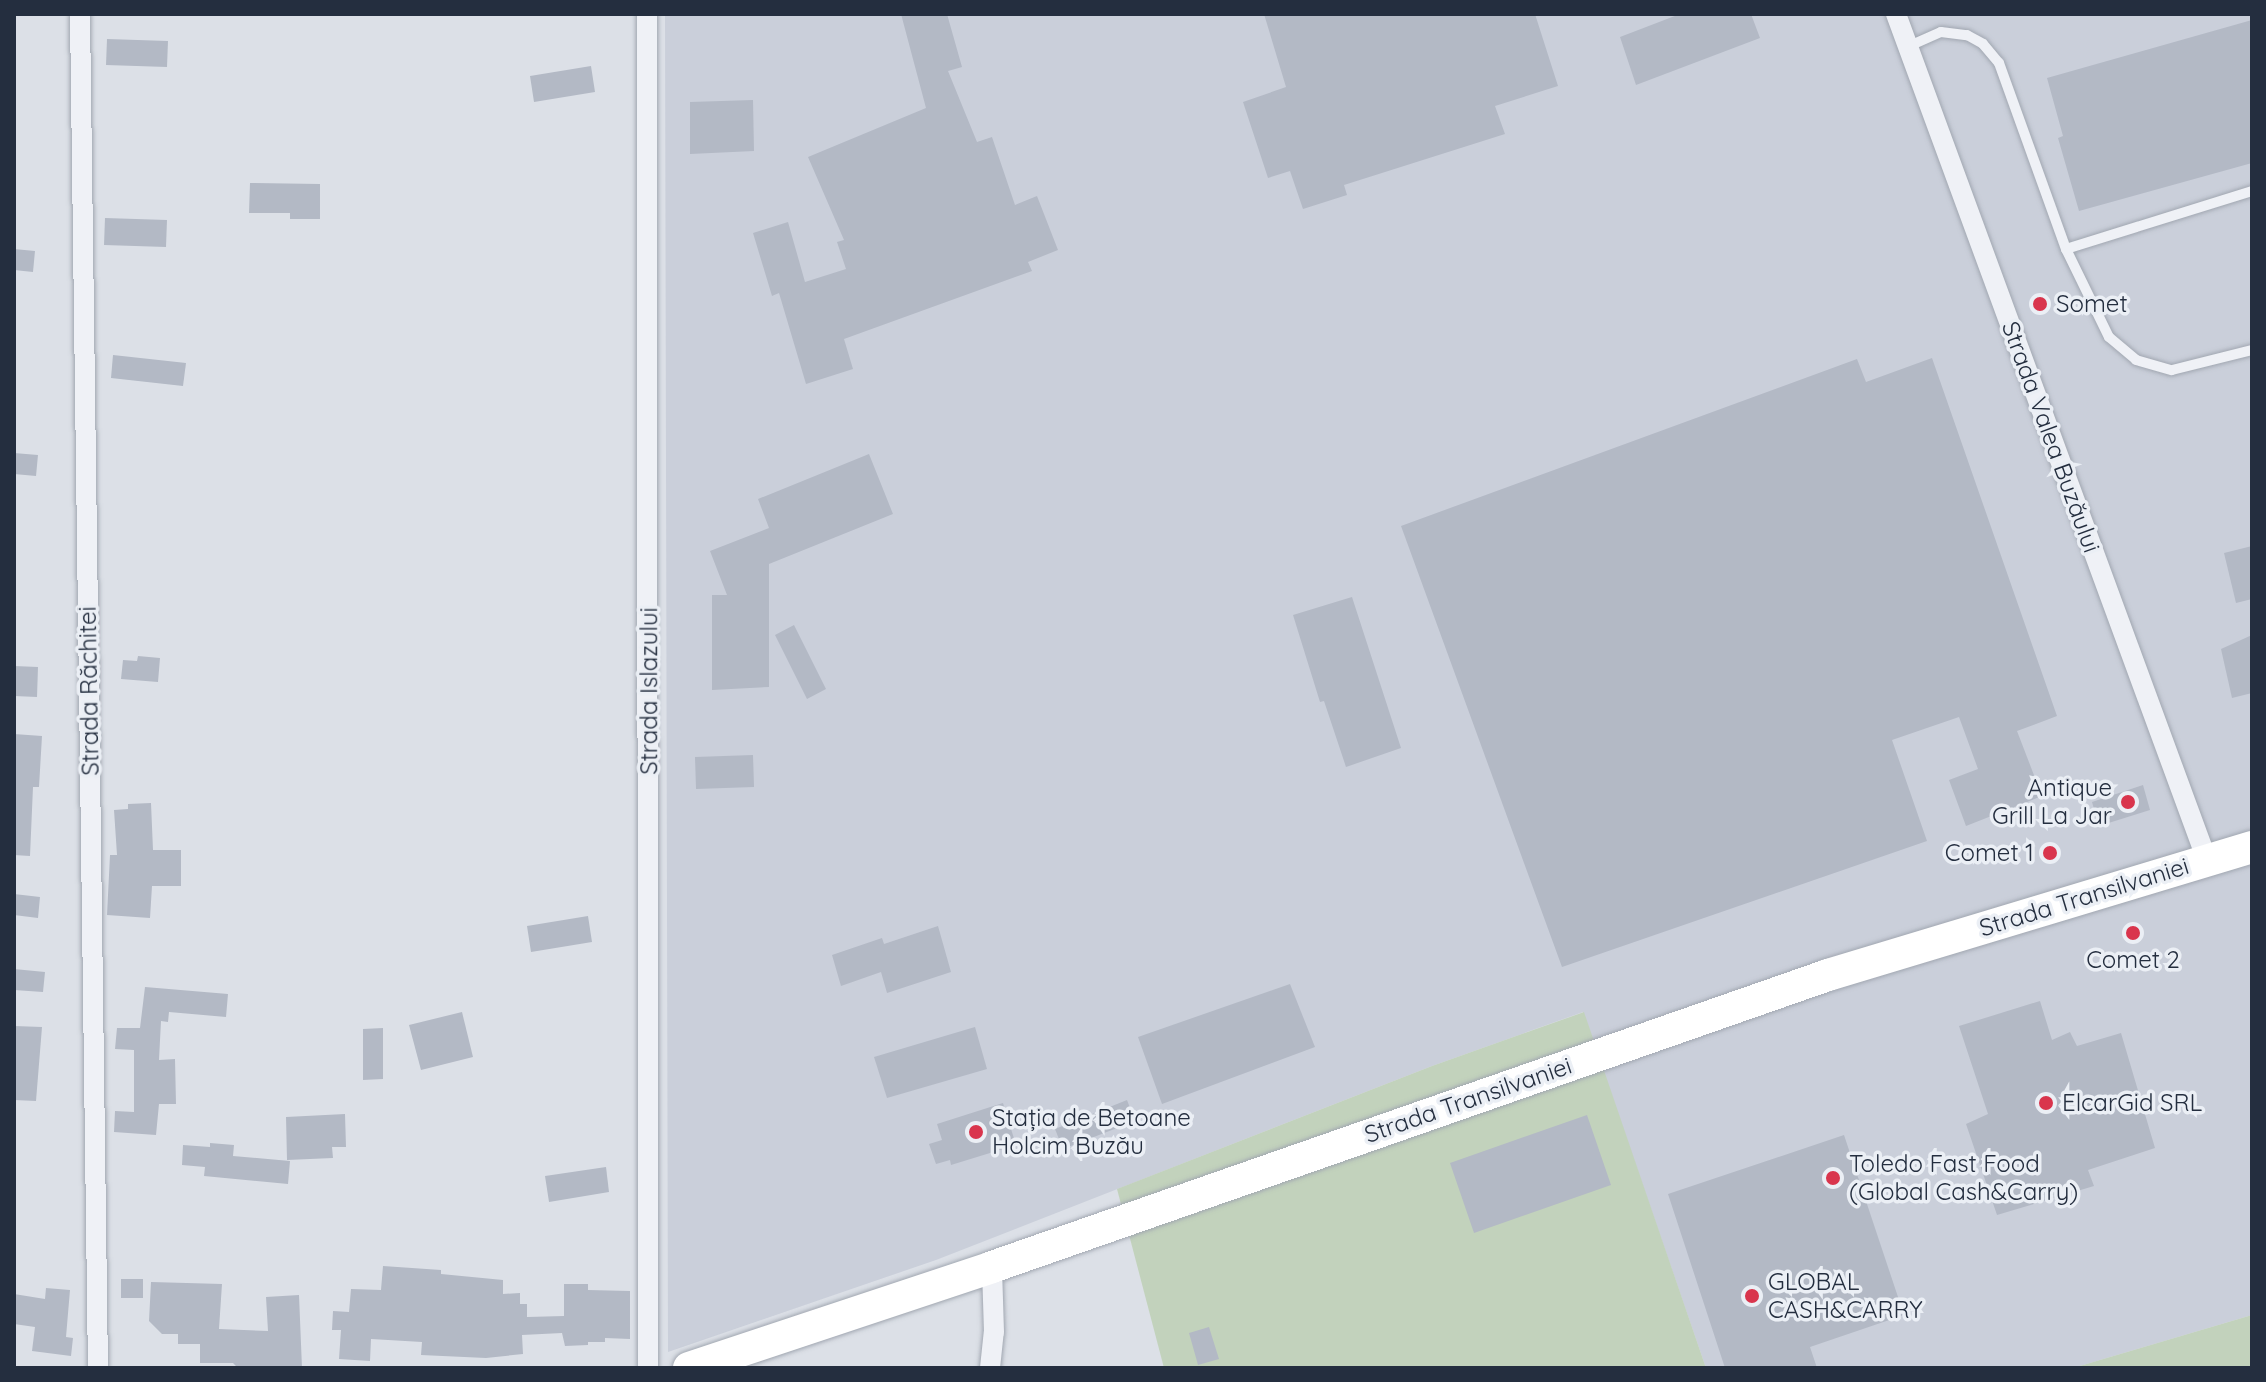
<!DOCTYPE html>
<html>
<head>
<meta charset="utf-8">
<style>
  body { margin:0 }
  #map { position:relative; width:2266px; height:1382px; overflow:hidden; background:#dce0e7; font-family:Quicksand,sans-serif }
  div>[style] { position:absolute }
  .built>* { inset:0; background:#cacfda }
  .green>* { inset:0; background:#c2d2bc }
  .building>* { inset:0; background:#b3b9c5 }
  .roads { filter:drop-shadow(0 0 2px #a1a7b1) drop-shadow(0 0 2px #a1a7b1) }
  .service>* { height:10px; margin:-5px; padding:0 5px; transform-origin:5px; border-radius:5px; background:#eff1f6 }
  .minor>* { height:20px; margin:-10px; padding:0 10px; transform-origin:10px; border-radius:10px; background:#eff1f6 }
  .primary>* { height:32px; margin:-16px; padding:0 16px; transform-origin:16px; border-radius:16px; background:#fff }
  .dots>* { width:22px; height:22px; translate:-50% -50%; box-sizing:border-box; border:4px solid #ebeff5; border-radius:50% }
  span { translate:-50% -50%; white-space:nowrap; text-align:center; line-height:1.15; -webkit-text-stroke:7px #ebeff5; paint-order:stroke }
  .poi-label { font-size:24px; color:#242e3f }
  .left { translate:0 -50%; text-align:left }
  .right { translate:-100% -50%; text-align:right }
  .street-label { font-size:24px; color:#242e3f }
  .frame { position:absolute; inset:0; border:16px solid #242e3f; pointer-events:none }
</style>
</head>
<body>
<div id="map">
  <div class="built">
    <div style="clip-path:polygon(665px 14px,2252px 14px,2252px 1315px,2073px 1368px,1706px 1368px,1583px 1012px,1432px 1066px,936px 1260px,668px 1352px)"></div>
  </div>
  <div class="green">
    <div style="clip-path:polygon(1584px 1012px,1706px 1368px,1164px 1368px,1117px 1189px,1432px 1066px)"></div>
    <div style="clip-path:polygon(2252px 1315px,2252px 1368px,2073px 1368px)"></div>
  </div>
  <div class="building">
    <div style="clip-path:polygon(901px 14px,947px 14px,962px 67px,948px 71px,977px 142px,992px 137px,1015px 205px,1037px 196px,1058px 250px,1028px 262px,1032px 271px,844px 339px,853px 369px,806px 384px,779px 293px,772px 296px,753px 233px,788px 222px,805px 282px,846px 269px,837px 242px,844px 240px,808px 157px,926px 108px)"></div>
    <div style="clip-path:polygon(1264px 14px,1535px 14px,1558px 86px,1495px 106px,1505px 134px,1344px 185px,1347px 195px,1303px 209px,1290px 171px,1268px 178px,1243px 102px,1286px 87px)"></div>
    <div style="clip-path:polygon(1680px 14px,1751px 14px,1760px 38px,1636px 85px,1620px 37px)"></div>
    <div style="clip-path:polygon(2252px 20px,2252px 163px,2079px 211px,2058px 138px,2063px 136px,2047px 78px)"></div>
    <div style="clip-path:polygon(107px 39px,168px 41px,167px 67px,106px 65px)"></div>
    <div style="clip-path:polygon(591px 66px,595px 92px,534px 102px,530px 76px)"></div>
    <div style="clip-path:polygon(753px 100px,754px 151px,690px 154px,690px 102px)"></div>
    <div style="clip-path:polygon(250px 183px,320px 184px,320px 219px,290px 219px,290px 213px,249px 213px)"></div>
    <div style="clip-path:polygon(105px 218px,167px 220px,166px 247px,104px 245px)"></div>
    <div style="clip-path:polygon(14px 249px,35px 251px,33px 272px,14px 270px)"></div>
    <div style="clip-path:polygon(113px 355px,186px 363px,183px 386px,111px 378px)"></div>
    <div style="clip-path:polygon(1932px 358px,2057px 716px,2017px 731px,2042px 796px,1966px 826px,1949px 780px,1978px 769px,1959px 717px,1892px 740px,1927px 841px,1562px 967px,1401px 526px,1857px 359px,1866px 382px)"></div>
    <div style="clip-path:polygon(14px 453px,38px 455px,36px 476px,14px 474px)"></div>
    <div style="clip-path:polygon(869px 454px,893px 514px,769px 564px,769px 687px,712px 690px,712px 595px,727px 595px,710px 551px,769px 528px,758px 499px)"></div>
    <div style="clip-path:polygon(2252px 546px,2252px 599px,2236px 603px,2224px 553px)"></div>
    <div style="clip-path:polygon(1352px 597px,1401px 748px,1346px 767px,1324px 701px,1320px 702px,1293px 615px)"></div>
    <div style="clip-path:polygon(794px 625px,826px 689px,807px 699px,775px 635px)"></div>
    <div style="clip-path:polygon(2252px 635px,2252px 693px,2232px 698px,2221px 649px)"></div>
    <div style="clip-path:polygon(138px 656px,160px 658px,158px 682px,121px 679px,123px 660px,137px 661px)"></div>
    <div style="clip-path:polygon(14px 666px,38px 667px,37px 697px,14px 696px)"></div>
    <div style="clip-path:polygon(14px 734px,42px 736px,39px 787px,33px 787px,30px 856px,14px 855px)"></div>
    <div style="clip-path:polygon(753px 755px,754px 787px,696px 789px,695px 757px)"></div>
    <div style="clip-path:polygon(2143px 785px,2150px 810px,2099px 826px,2092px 802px)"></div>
    <div style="clip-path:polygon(151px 803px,153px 850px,181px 850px,181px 886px,152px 886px,150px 918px,107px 915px,110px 855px,117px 855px,114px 810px,128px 809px,128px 804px)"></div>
    <div style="clip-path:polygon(14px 894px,40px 897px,38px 918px,14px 915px)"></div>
    <div style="clip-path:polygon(588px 916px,592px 942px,531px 952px,527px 926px)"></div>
    <div style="clip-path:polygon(938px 926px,951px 972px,887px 993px,881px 972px,841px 986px,832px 955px,882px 938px,884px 944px)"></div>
    <div style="clip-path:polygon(14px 969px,45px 972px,43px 992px,14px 990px)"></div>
    <div style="clip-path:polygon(1290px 984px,1315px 1047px,1162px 1104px,1138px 1037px)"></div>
    <div style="clip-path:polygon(145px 987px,228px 994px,226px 1017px,169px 1012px,168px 1022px,161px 1021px,159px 1060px,175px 1059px,176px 1104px,159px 1104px,156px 1135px,114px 1132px,115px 1111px,134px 1112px,134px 1050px,115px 1049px,117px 1028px,140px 1028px)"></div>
    <div style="clip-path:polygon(2040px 1001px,2052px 1040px,2070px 1032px,2077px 1046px,2121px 1033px,2155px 1148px,2088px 1170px,2094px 1186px,1997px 1215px,1966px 1124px,1988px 1114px,1959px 1026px)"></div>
    <div style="clip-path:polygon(462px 1012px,473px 1057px,421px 1070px,409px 1025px)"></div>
    <div style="clip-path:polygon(14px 1026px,42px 1027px,36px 1101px,14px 1100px)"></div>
    <div style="clip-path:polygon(975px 1027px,987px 1069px,887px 1098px,874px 1057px)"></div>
    <div style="clip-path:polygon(383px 1028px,383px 1079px,363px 1080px,363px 1029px)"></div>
    <div style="clip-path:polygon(1127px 1100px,1135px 1121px,1063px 1149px,1055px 1129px)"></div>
    <div style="clip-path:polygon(1003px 1103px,1016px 1145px,951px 1165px,950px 1160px,936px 1164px,929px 1144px,942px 1140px,937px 1124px)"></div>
    <div style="clip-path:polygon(345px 1114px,346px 1147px,332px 1147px,333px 1158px,287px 1160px,286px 1117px)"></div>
    <div style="clip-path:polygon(1587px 1115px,1611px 1185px,1474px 1233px,1450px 1163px)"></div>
    <div style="clip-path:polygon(1844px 1135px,1904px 1315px,1810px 1347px,1817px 1368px,1725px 1368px,1668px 1194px)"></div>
    <div style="clip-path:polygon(210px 1143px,234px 1145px,233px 1156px,290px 1161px,288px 1184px,204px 1176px,205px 1167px,182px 1165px,183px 1145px,210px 1147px)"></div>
    <div style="clip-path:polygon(606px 1167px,609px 1192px,549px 1202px,545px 1176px)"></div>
    <div style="clip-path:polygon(383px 1266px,441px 1270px,441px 1274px,503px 1280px,503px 1294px,520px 1293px,520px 1304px,527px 1304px,527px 1317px,564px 1316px,564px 1284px,588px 1284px,588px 1290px,630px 1291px,630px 1339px,605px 1338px,605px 1342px,588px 1342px,588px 1345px,565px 1346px,562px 1333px,522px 1335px,523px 1354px,486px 1358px,421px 1355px,422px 1342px,371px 1339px,370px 1361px,339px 1359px,341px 1330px,332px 1330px,333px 1311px,349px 1312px,351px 1289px,381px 1290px)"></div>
    <div style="clip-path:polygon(121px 1279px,143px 1279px,143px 1298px,121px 1298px)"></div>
    <div style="clip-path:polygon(151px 1282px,222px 1284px,219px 1329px,268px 1331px,266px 1297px,299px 1295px,302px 1368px,238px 1368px,233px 1363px,200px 1363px,200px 1344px,178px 1344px,178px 1334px,162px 1334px,149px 1321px)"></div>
    <div style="clip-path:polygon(46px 1288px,70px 1290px,66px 1337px,73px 1338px,71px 1356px,32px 1351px,35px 1327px,14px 1324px,14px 1294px,45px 1299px)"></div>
    <div style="clip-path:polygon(1209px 1327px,1219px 1359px,1198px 1365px,1189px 1333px)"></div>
  </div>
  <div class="roads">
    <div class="service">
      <div style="left:1907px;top:47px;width:37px;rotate:-24deg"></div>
      <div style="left:1941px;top:32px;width:26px;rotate:7deg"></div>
      <div style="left:1967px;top:35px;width:18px;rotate:29deg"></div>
      <div style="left:1983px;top:44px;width:25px;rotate:50deg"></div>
      <div style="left:1999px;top:63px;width:198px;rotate:70.2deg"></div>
      <div style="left:2066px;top:249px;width:98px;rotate:64deg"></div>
      <div style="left:2109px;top:337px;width:35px;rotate:40deg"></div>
      <div style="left:2136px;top:360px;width:37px;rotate:16deg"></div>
      <div style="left:2172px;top:370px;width:82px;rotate:-14deg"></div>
      <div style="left:2066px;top:249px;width:195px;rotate:-17.3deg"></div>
    </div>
    <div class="minor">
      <div style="left:80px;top:14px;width:1354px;rotate:89.24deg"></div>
      <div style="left:647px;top:14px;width:1354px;rotate:89.96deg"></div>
      <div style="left:1896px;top:14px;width:901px;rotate:69.82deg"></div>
      <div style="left:990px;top:1368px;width:36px;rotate:-84deg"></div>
      <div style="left:994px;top:1332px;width:65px;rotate:-91.8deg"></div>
    </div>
    <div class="primary">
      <div style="left:689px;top:1368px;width:319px;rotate:-18.4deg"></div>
      <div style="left:992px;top:1267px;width:886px;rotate:-19.25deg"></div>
      <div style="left:1828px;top:975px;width:443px;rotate:-16.8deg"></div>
    </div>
  </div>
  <div class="dots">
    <div style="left:2040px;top:304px;background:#d9354d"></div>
    <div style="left:2128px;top:802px;background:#d9354d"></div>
    <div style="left:2050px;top:853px;background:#d9354d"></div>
    <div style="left:2133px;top:933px;background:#d9354d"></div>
    <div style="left:2046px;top:1103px;background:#d9354d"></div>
    <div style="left:976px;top:1132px;background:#d9354d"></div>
    <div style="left:1833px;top:1178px;background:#d9354d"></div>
    <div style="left:1752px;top:1296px;background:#d9354d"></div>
  </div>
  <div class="poi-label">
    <span class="left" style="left:2056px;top:304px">Somet</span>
    <span class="right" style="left:2112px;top:802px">Antique<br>Grill La Jar</span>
    <span class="right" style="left:2034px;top:853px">Comet 1</span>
    <span style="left:2133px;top:960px">Comet 2</span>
    <span class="left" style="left:2062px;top:1103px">ElcarGid SRL</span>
    <span class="left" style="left:992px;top:1132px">Stația de Betoane<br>Holcim Buzău</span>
    <span class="left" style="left:1849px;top:1178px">Toledo Fast Food<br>(Global Cash&amp;Carry)</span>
    <span class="left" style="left:1768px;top:1296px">GLOBAL<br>CASH&amp;CARRY</span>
  </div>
  <div class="street-label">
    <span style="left:2051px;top:437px;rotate:70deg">Strada Valea Buzăului</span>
    <span style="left:89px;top:691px;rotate:-91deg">Strada Răchitei</span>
    <span style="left:649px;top:691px;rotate:-90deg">Strada Islazului</span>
    <span style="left:2084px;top:897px;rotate:-17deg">Strada Transilvaniei</span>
    <span style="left:1468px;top:1100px;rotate:-19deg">Strada Transilvaniei</span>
  </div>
  <div class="frame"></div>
</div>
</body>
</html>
